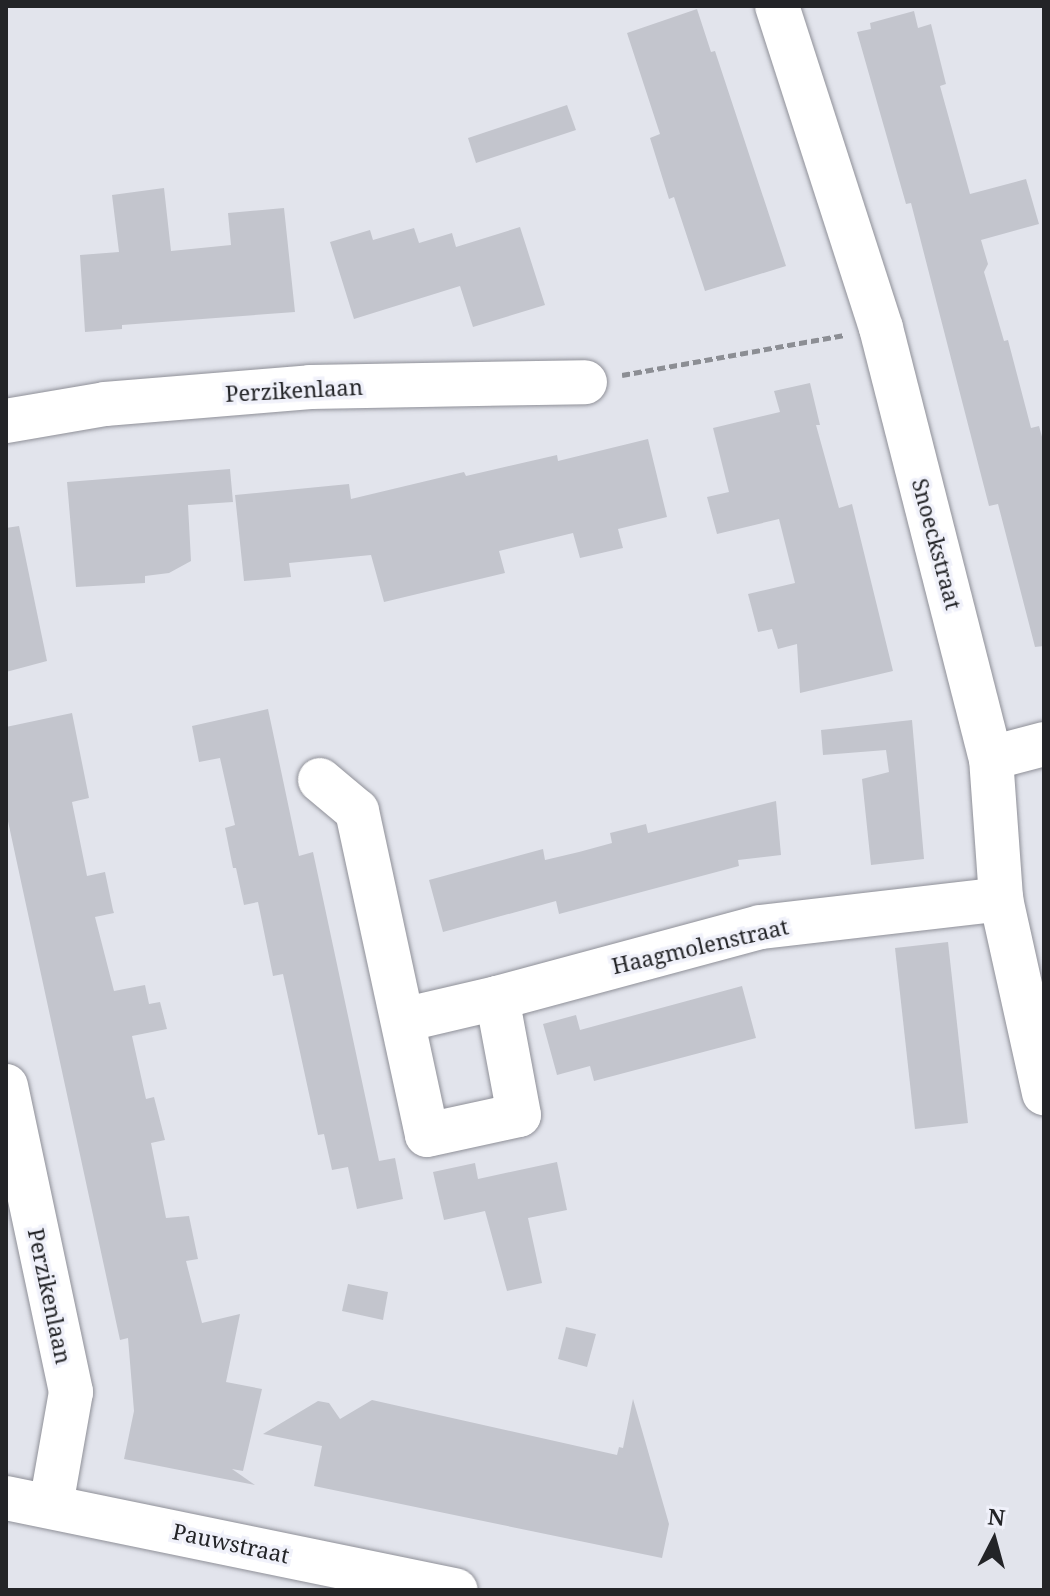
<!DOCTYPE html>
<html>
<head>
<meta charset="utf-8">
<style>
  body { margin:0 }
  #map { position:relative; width:1050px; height:1596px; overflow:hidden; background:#e2e4ec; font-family:"Noto Serif",serif }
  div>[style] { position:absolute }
  .building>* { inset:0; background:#c3c5cd }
  .path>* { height:5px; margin-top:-2.5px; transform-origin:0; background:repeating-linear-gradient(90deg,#8c8e94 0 8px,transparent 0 12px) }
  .roads { filter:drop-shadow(0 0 2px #8f9098) drop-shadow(0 0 2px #8f9098) }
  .minor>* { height:44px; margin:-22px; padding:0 22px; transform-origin:22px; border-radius:22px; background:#fff }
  span { translate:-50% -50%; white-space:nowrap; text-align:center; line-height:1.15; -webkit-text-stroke:7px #f0f1fa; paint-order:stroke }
  .street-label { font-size:22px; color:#232427 }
  .frame { position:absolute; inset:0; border:8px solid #232427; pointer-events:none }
  .north { position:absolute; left:954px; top:1500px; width:80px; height:80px; -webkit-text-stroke:6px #f0f1fa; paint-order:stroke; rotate:6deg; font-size:22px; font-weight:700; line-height:32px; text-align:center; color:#232427 }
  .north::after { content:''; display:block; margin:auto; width:28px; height:36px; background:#232427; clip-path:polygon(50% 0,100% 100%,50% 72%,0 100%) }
</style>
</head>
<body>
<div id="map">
  <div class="building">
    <div style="clip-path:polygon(697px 9px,711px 52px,715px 51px,786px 266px,705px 291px,674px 197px,669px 199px,650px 138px,660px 134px,627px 33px)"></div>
    <div style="clip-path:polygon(914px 11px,918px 28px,931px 24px,946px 84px,940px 86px,970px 194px,1026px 179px,1039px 224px,981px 240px,988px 264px,984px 272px,1004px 341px,1008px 340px,1031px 428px,1039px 426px,1044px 444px,1044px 646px,1035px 647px,998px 504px,989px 506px,911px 203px,906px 204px,857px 32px,871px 29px,870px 23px)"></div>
    <div style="clip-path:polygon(567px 105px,576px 130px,476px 163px,468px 138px)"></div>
    <div style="clip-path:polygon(164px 188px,171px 251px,231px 245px,228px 213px,284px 208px,295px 312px,122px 325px,122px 329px,85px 332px,80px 255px,119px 252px,112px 195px)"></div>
    <div style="clip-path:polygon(520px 227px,545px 305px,473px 327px,460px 286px,354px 319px,330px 242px,370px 230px,373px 240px,414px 228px,419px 243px,452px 233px,456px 247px)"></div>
    <div style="clip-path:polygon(810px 383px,820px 425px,816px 425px,839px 508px,852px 504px,893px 671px,800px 693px,797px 644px,778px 649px,772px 629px,758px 632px,748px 594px,795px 583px,779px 519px,717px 534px,707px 497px,729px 492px,713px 428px,780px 412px,774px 391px)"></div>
    <div style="clip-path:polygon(648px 439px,667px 517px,618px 529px,623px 548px,580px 558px,573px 533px,499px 551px,505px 573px,384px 602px,371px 555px,289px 563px,291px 577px,244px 581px,235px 495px,349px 484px,351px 499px,464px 472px,466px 476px,557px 455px,558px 461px)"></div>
    <div style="clip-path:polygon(230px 469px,233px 502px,188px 505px,191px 561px,169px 573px,145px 576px,145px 583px,76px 587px,67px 482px)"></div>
    <div style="clip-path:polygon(19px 526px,47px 661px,6px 672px,6px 528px)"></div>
    <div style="clip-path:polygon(268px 709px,299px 856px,313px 852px,379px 1161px,395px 1158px,403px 1199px,357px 1209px,348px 1167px,332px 1170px,324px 1134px,318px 1135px,283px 974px,273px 976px,258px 902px,244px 905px,236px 868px,233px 868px,225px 828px,235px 825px,220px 758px,199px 762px,192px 726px)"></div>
    <div style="clip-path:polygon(72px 713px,89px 798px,72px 802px,87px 876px,105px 872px,113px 910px,114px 913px,95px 917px,114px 991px,145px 985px,149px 1004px,160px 1002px,167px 1029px,132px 1036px,146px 1099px,154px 1097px,165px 1140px,151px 1143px,166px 1218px,189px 1216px,198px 1259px,186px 1261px,202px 1323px,240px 1314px,226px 1382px,262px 1389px,243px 1471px,232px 1469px,255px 1485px,124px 1459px,134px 1411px,128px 1338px,120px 1340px,6px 812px,6px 727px)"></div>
    <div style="clip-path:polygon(912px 720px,924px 859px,871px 865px,862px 779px,889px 772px,886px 750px,823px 755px,821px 730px)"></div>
    <div style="clip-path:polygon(776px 801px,781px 855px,738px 860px,739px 866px,559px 914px,556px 901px,443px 932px,429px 880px,543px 849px,545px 860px,579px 852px,612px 843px,610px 833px,646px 824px,648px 833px)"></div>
    <div style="clip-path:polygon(948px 942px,968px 1123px,915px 1129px,895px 948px)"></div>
    <div style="clip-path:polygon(742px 986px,756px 1038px,594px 1081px,590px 1066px,557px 1075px,543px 1024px,576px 1015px,580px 1030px)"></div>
    <div style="clip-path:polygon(557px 1162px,567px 1210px,528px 1218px,542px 1283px,507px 1291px,485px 1211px,444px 1220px,433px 1172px,475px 1163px,478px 1179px)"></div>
    <div style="clip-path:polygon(348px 1284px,388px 1292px,383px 1320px,342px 1311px)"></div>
    <div style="clip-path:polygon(566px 1327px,596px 1334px,587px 1367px,558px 1359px)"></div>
    <div style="clip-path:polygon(633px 1399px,669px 1524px,662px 1558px,314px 1486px,322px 1446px,263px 1434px,318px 1401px,329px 1403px,340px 1419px,372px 1400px,617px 1455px,619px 1447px,623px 1448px)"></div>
  </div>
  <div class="path">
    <div style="left:622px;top:375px;width:226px;rotate:-10.2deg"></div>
  </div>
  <div class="roads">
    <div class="minor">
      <div style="left:777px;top:6px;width:338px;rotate:72.1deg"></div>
      <div style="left:881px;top:328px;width:444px;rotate:75.7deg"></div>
      <div style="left:991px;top:758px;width:141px;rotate:85.9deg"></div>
      <div style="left:1001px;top:899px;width:199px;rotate:77.5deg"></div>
      <div style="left:6px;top:421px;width:100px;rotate:-9.7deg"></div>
      <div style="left:105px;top:404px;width:206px;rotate:-4.7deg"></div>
      <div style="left:310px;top:387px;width:275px;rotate:-1deg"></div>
      <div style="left:991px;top:758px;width:55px;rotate:-14.8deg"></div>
      <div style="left:320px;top:780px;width:48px;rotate:40deg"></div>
      <div style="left:357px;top:811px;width:331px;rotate:77.8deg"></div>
      <div style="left:427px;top:1135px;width:94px;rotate:-12.3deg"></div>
      <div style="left:519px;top:1115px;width:119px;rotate:-100.6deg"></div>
      <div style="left:497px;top:998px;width:272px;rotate:-15.1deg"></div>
      <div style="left:760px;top:927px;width:243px;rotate:-6.6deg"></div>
      <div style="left:403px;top:1020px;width:97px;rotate:-13.2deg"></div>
      <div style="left:6px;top:1086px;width:313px;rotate:78deg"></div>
      <div style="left:71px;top:1392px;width:116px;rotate:100deg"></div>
      <div style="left:6px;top:1498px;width:459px;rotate:11.6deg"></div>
    </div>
  </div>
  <div class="street-label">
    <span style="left:294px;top:390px;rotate:-3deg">Perzikenlaan</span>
    <span style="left:937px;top:544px;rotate:75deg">Snoeckstraat</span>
    <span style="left:700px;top:946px;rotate:-13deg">Haagmolenstraat</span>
    <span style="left:50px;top:1296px;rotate:78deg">Perzikenlaan</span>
    <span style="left:231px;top:1543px;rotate:12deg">Pauwstraat</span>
  </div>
  <div class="frame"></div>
  <div class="north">N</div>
</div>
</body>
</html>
